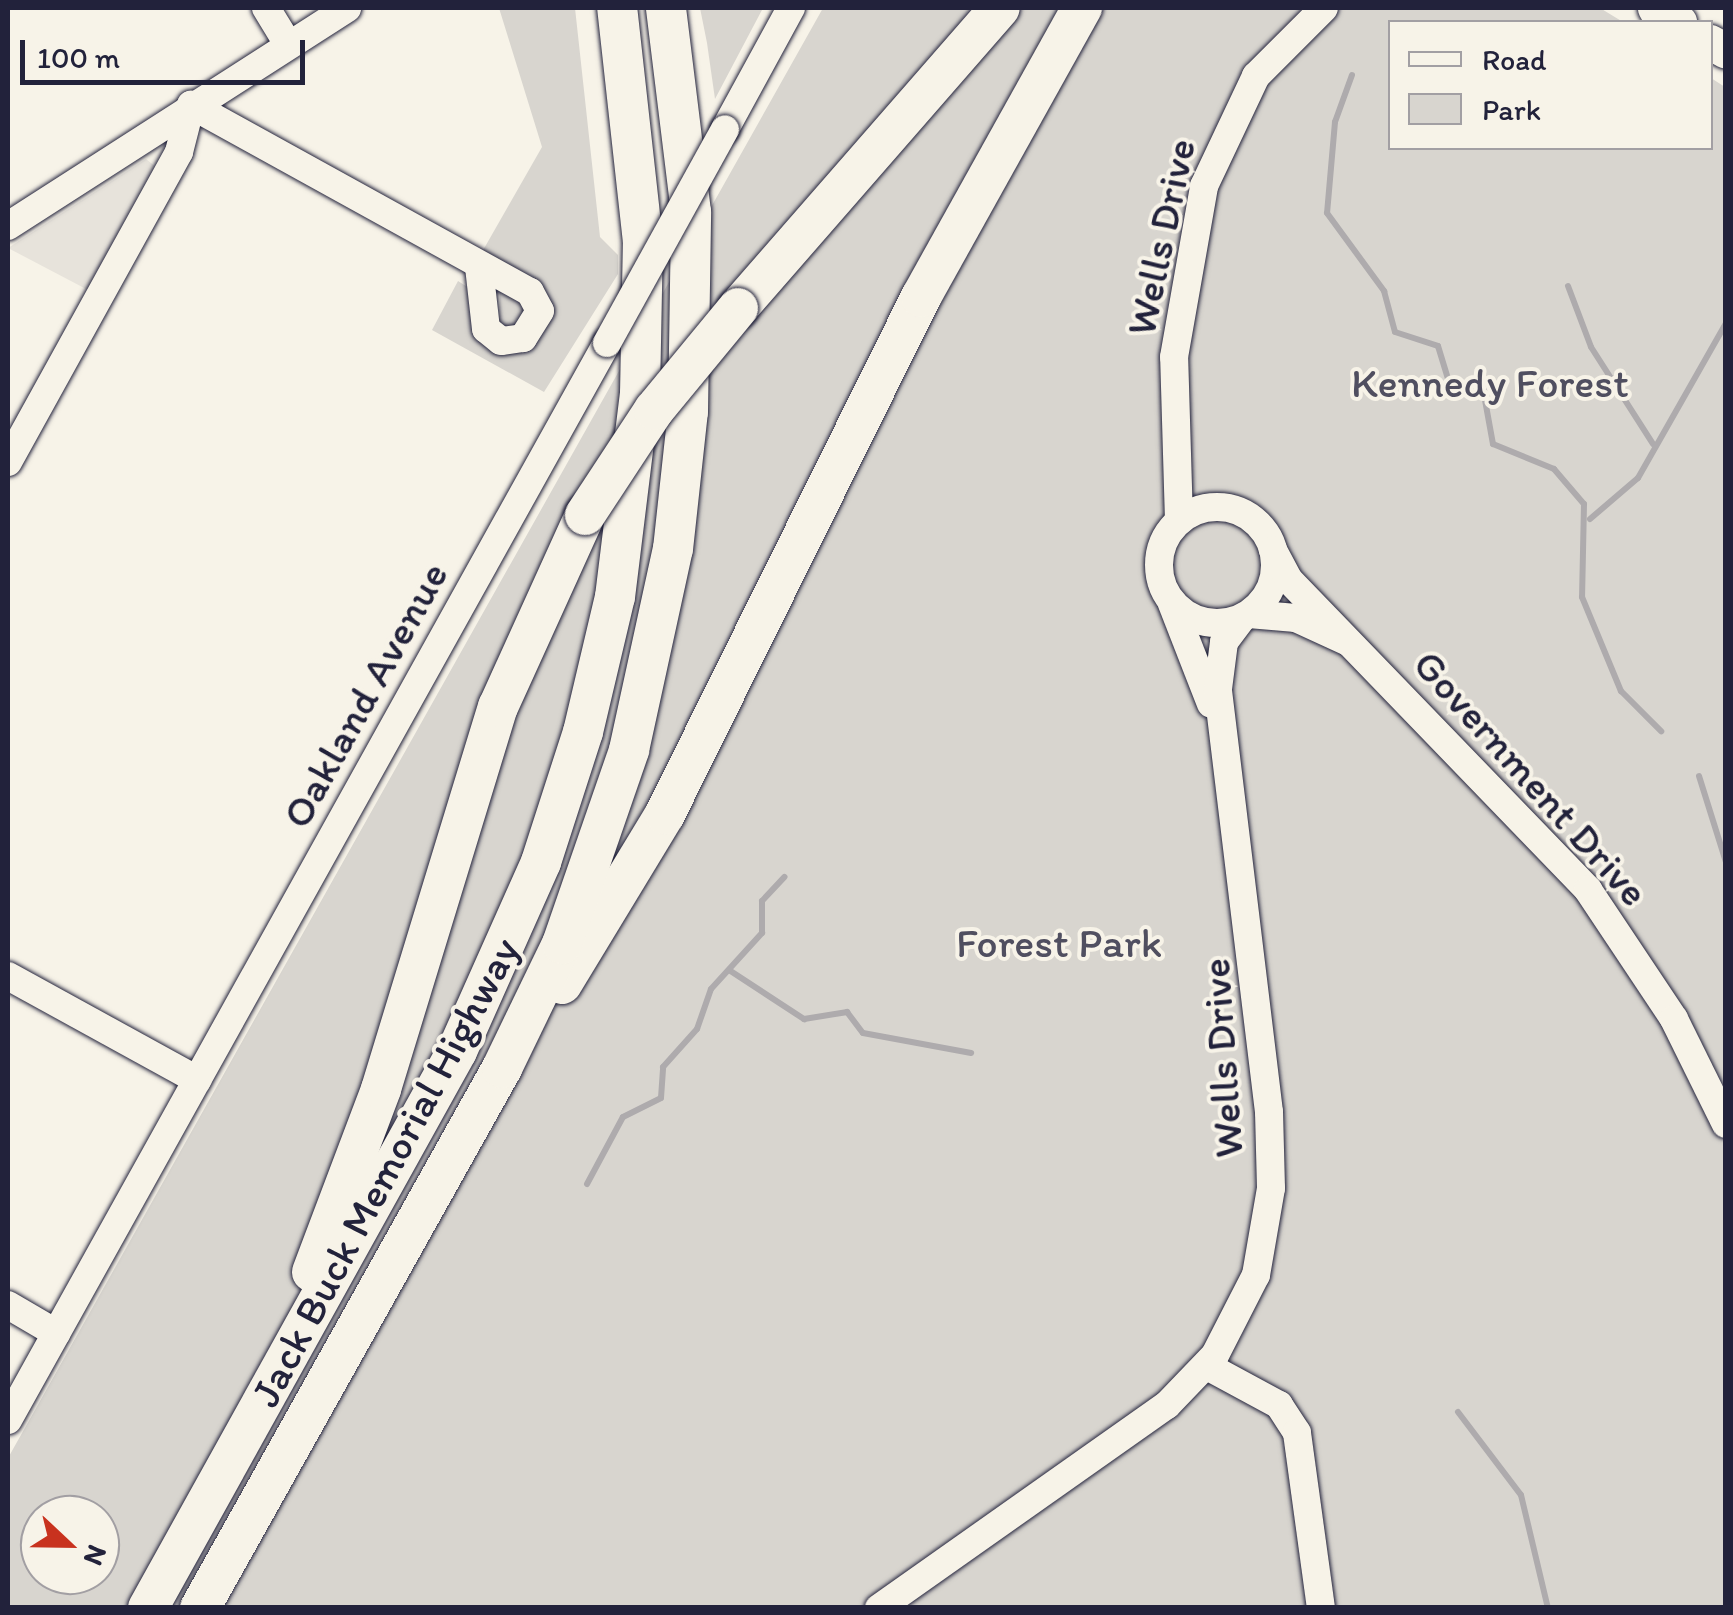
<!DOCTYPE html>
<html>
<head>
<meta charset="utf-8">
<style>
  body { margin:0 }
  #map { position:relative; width:1733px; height:1615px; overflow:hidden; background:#f7f3e8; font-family:Itim,sans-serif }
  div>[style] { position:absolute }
  .built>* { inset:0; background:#e7e3db }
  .green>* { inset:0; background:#d8d5cf }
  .stream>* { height:6px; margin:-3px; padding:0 3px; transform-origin:3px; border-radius:3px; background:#aeabad }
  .roads { filter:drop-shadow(0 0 2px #22223b) drop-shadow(0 0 2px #22223b) }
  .minor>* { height:28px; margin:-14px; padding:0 14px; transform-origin:14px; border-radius:14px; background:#f7f3e8 }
  .minor>.ring { margin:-14px; padding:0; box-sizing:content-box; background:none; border:28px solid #f7f3e8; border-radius:50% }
  .major>* { height:35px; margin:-17.5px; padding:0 17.5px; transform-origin:17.5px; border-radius:17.5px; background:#f7f3e8 }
  .highway>* { height:40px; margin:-20px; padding:0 20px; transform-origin:20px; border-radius:20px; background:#f7f3e8 }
  .bridges { filter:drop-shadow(0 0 2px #22223b) drop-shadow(0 0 2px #22223b) }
  .minor-bridge>* { height:28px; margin:-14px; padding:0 14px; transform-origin:14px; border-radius:14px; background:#f7f3e8 }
  .highway-bridge>* { height:40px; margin:-20px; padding:0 20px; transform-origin:20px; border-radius:20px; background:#f7f3e8 }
  span { translate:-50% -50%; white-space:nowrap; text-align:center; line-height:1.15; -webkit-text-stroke:8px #f7f3e8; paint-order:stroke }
  .street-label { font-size:42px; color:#22223b }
  .park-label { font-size:42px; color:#504f60 }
  .frame { position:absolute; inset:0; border:10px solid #22223b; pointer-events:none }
  .legend { position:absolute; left:1388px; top:20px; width:325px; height:130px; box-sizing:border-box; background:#f7f3e8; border:2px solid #a29fa3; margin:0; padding:12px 18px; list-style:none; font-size:30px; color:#22223b }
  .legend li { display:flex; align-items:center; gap:20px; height:50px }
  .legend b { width:50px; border:2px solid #a29fa3 }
  .north { position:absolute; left:20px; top:1495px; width:100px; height:100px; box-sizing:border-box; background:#f7f3e8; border:2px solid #a29fa3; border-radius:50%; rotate:112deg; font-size:28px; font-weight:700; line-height:40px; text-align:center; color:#22223b }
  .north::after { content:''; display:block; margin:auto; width:35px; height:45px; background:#c8321e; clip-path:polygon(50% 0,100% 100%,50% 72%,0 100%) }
  .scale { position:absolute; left:20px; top:40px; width:285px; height:45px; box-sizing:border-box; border:5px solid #22223b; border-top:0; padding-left:12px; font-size:30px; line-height:35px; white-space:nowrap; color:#22223b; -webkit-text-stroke:8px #f7f3e8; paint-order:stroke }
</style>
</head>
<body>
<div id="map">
  <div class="built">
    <div style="clip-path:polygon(146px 159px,156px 167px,88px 290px,8px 248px)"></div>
  </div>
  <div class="green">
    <div style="clip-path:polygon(499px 8px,575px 8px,600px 237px,618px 255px,618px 274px,544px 392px,432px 330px,458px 281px,472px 290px,496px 348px,526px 350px,547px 325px,482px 252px,542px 147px)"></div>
    <div style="clip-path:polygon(700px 8px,763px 8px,715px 99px,707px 43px)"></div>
    <div style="clip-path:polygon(evenodd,823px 8px,1600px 8px,1623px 22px,1390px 22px,1390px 148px,1710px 148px,1711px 78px,1725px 87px,1725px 1607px,8px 1608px,8px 1458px,823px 8px,40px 1515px,100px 1515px,100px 1575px,40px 1575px,40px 1515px)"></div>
    <div style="clip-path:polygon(500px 287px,528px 310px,513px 330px,499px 325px)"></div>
  </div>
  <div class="stream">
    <div style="left:1352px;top:75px;width:50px;rotate:109.9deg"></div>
    <div style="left:1335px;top:122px;width:91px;rotate:95deg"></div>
    <div style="left:1327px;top:213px;width:97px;rotate:53.8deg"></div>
    <div style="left:1384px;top:291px;width:42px;rotate:75deg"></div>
    <div style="left:1395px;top:332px;width:45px;rotate:18deg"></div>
    <div style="left:1438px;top:346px;width:51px;rotate:73deg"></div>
    <div style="left:1453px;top:395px;width:31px;rotate:-11deg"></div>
    <div style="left:1483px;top:389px;width:56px;rotate:79.7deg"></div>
    <div style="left:1493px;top:444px;width:66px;rotate:22.3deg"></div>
    <div style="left:1554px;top:469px;width:46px;rotate:49.4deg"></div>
    <div style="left:1584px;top:504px;width:93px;rotate:91.2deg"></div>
    <div style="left:1582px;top:597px;width:102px;rotate:67.5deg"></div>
    <div style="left:1621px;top:691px;width:57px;rotate:45deg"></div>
    <div style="left:1568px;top:286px;width:65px;rotate:69.3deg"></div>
    <div style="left:1591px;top:347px;width:115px;rotate:57.4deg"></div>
    <div style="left:1590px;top:519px;width:63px;rotate:-40.5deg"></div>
    <div style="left:1638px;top:478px;width:178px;rotate:-60.4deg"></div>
    <div style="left:1699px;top:776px;width:90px;rotate:72.6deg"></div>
    <div style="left:729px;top:970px;width:90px;rotate:33.2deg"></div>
    <div style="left:804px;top:1019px;width:44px;rotate:-9.2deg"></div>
    <div style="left:847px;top:1012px;width:26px;rotate:53deg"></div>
    <div style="left:863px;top:1033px;width:110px;rotate:10.5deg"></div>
    <div style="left:587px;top:1184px;width:76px;rotate:-61.8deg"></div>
    <div style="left:623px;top:1117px;width:42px;rotate:-26.6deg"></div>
    <div style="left:661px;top:1098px;width:31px;rotate:-86deg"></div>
    <div style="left:663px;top:1067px;width:51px;rotate:-48.2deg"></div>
    <div style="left:697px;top:1029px;width:42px;rotate:-70.7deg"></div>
    <div style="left:711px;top:989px;width:76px;rotate:-47.7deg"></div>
    <div style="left:762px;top:933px;width:32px;rotate:-90deg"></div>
    <div style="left:762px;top:901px;width:33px;rotate:-47deg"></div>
    <div style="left:1458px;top:1412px;width:104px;rotate:52.8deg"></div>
    <div style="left:1521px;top:1495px;width:116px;rotate:76.6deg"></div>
  </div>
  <div class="roads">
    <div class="minor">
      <div style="left:266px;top:8px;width:42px;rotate:58.6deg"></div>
      <div style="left:725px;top:129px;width:138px;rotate:-61.4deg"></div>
      <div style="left:8px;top:226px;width:403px;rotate:-32.7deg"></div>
      <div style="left:8px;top:462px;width:354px;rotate:-61.1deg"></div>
      <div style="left:179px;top:152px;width:49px;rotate:-75.7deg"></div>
      <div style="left:191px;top:105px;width:387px;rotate:28.9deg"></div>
      <div style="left:530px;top:292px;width:21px;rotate:62deg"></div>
      <div style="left:540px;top:311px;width:32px;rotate:122deg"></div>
      <div style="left:523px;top:338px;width:22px;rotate:172deg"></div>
      <div style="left:501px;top:341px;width:19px;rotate:-141deg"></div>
      <div style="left:486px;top:329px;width:62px;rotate:-96.4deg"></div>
      <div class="ring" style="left:1159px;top:507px;width:88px;height:88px"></div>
      <div style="left:1179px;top:521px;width:164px;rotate:-91.7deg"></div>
      <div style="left:1174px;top:357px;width:174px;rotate:-80deg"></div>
      <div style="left:1204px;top:186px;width:122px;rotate:-64.7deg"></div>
      <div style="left:1256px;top:76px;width:96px;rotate:-45deg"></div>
      <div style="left:1273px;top:550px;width:34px;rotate:62deg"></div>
      <div style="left:1289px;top:580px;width:431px;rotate:46deg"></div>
      <div style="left:1588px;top:890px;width:155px;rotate:56.3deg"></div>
      <div style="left:1674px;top:1019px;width:117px;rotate:63.7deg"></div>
      <div style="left:1172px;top:604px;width:107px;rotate:68.7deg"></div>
      <div style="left:1249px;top:614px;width:47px;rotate:4.9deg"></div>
      <div style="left:1296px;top:618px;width:57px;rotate:24.8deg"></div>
      <div style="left:8px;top:976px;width:216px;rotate:28.8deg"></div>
      <div style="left:8px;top:1305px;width:56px;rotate:30.3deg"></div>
      <div style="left:1207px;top:1366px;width:82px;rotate:28.4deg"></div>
      <div style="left:1279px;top:1405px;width:33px;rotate:57deg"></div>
      <div style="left:1297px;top:1433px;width:177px;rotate:82.2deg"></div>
      <div style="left:8px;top:1420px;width:1232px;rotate:-60.92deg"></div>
      <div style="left:879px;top:1608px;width:352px;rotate:-35.2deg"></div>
      <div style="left:1167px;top:1405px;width:69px;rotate:-46.2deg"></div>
      <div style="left:1215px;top:1355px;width:90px;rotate:-62.9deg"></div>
      <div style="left:1256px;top:1275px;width:88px;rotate:-80.2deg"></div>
      <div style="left:1271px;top:1188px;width:76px;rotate:-91.5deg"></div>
      <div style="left:1269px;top:1112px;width:426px;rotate:-96.9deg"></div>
      <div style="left:1218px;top:689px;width:47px;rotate:-82.7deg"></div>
      <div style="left:1224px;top:642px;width:30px;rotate:-53deg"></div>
    </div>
    <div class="major">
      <div style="left:1655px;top:8px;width:28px;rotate:30deg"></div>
      <div style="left:1710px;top:42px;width:18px;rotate:29deg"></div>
    </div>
    <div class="highway">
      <div style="left:738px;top:308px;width:398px;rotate:-48.9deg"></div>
      <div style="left:562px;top:984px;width:199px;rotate:-58.8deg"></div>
      <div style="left:665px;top:814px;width:577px;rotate:-63.66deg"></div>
      <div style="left:921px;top:297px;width:331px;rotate:-60.9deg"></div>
      <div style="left:312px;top:1272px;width:196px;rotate:-69.3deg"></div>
      <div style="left:381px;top:1089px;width:400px;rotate:-73deg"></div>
      <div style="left:498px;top:707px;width:211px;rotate:-65.6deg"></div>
      <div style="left:148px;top:1608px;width:637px;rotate:-60.98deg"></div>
      <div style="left:457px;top:1051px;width:207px;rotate:-66deg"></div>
      <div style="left:541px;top:862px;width:137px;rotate:-72.1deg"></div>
      <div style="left:583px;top:732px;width:139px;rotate:-76.7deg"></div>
      <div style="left:615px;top:597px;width:205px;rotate:-83deg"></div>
      <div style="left:640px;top:394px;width:152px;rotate:-88.9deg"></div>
      <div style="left:643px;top:242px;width:235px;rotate:-96.3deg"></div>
      <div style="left:200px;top:1608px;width:619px;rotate:-60.78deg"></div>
      <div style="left:502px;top:1068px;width:138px;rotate:-64.2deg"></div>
      <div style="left:562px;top:944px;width:205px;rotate:-70.9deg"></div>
      <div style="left:629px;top:750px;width:206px;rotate:-77.7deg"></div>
      <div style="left:673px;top:549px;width:138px;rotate:-83.8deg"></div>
      <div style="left:688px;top:412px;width:200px;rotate:-89.1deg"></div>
      <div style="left:691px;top:212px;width:206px;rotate:-97deg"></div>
    </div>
  </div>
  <div class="bridges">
    <div class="minor-bridge">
      <div style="left:607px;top:343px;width:244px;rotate:-61.1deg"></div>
    </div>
    <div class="highway-bridge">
      <div style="left:585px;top:515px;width:126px;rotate:-56.7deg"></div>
      <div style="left:654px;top:410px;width:132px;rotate:-50.5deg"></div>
    </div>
  </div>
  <div class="street-label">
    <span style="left:1161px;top:237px;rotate:-78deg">Wells Drive</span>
    <span style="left:365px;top:695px;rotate:-61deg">Oakland Avenue</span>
    <span style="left:1531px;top:778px;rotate:48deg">Government Drive</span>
    <span style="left:1222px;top:1058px;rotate:-94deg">Wells Drive</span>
    <span style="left:385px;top:1172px;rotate:-62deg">Jack Buck Memorial Highway</span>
  </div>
  <div class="park-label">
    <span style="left:1490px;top:383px">Kennedy Forest</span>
    <span style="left:1059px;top:943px">Forest Park</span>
  </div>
  <div class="frame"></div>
  <ul class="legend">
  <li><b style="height:12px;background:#f7f3e8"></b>Road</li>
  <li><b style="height:28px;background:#d8d5cf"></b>Park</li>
  </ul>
  <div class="north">N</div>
  <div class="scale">100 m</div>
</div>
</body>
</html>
